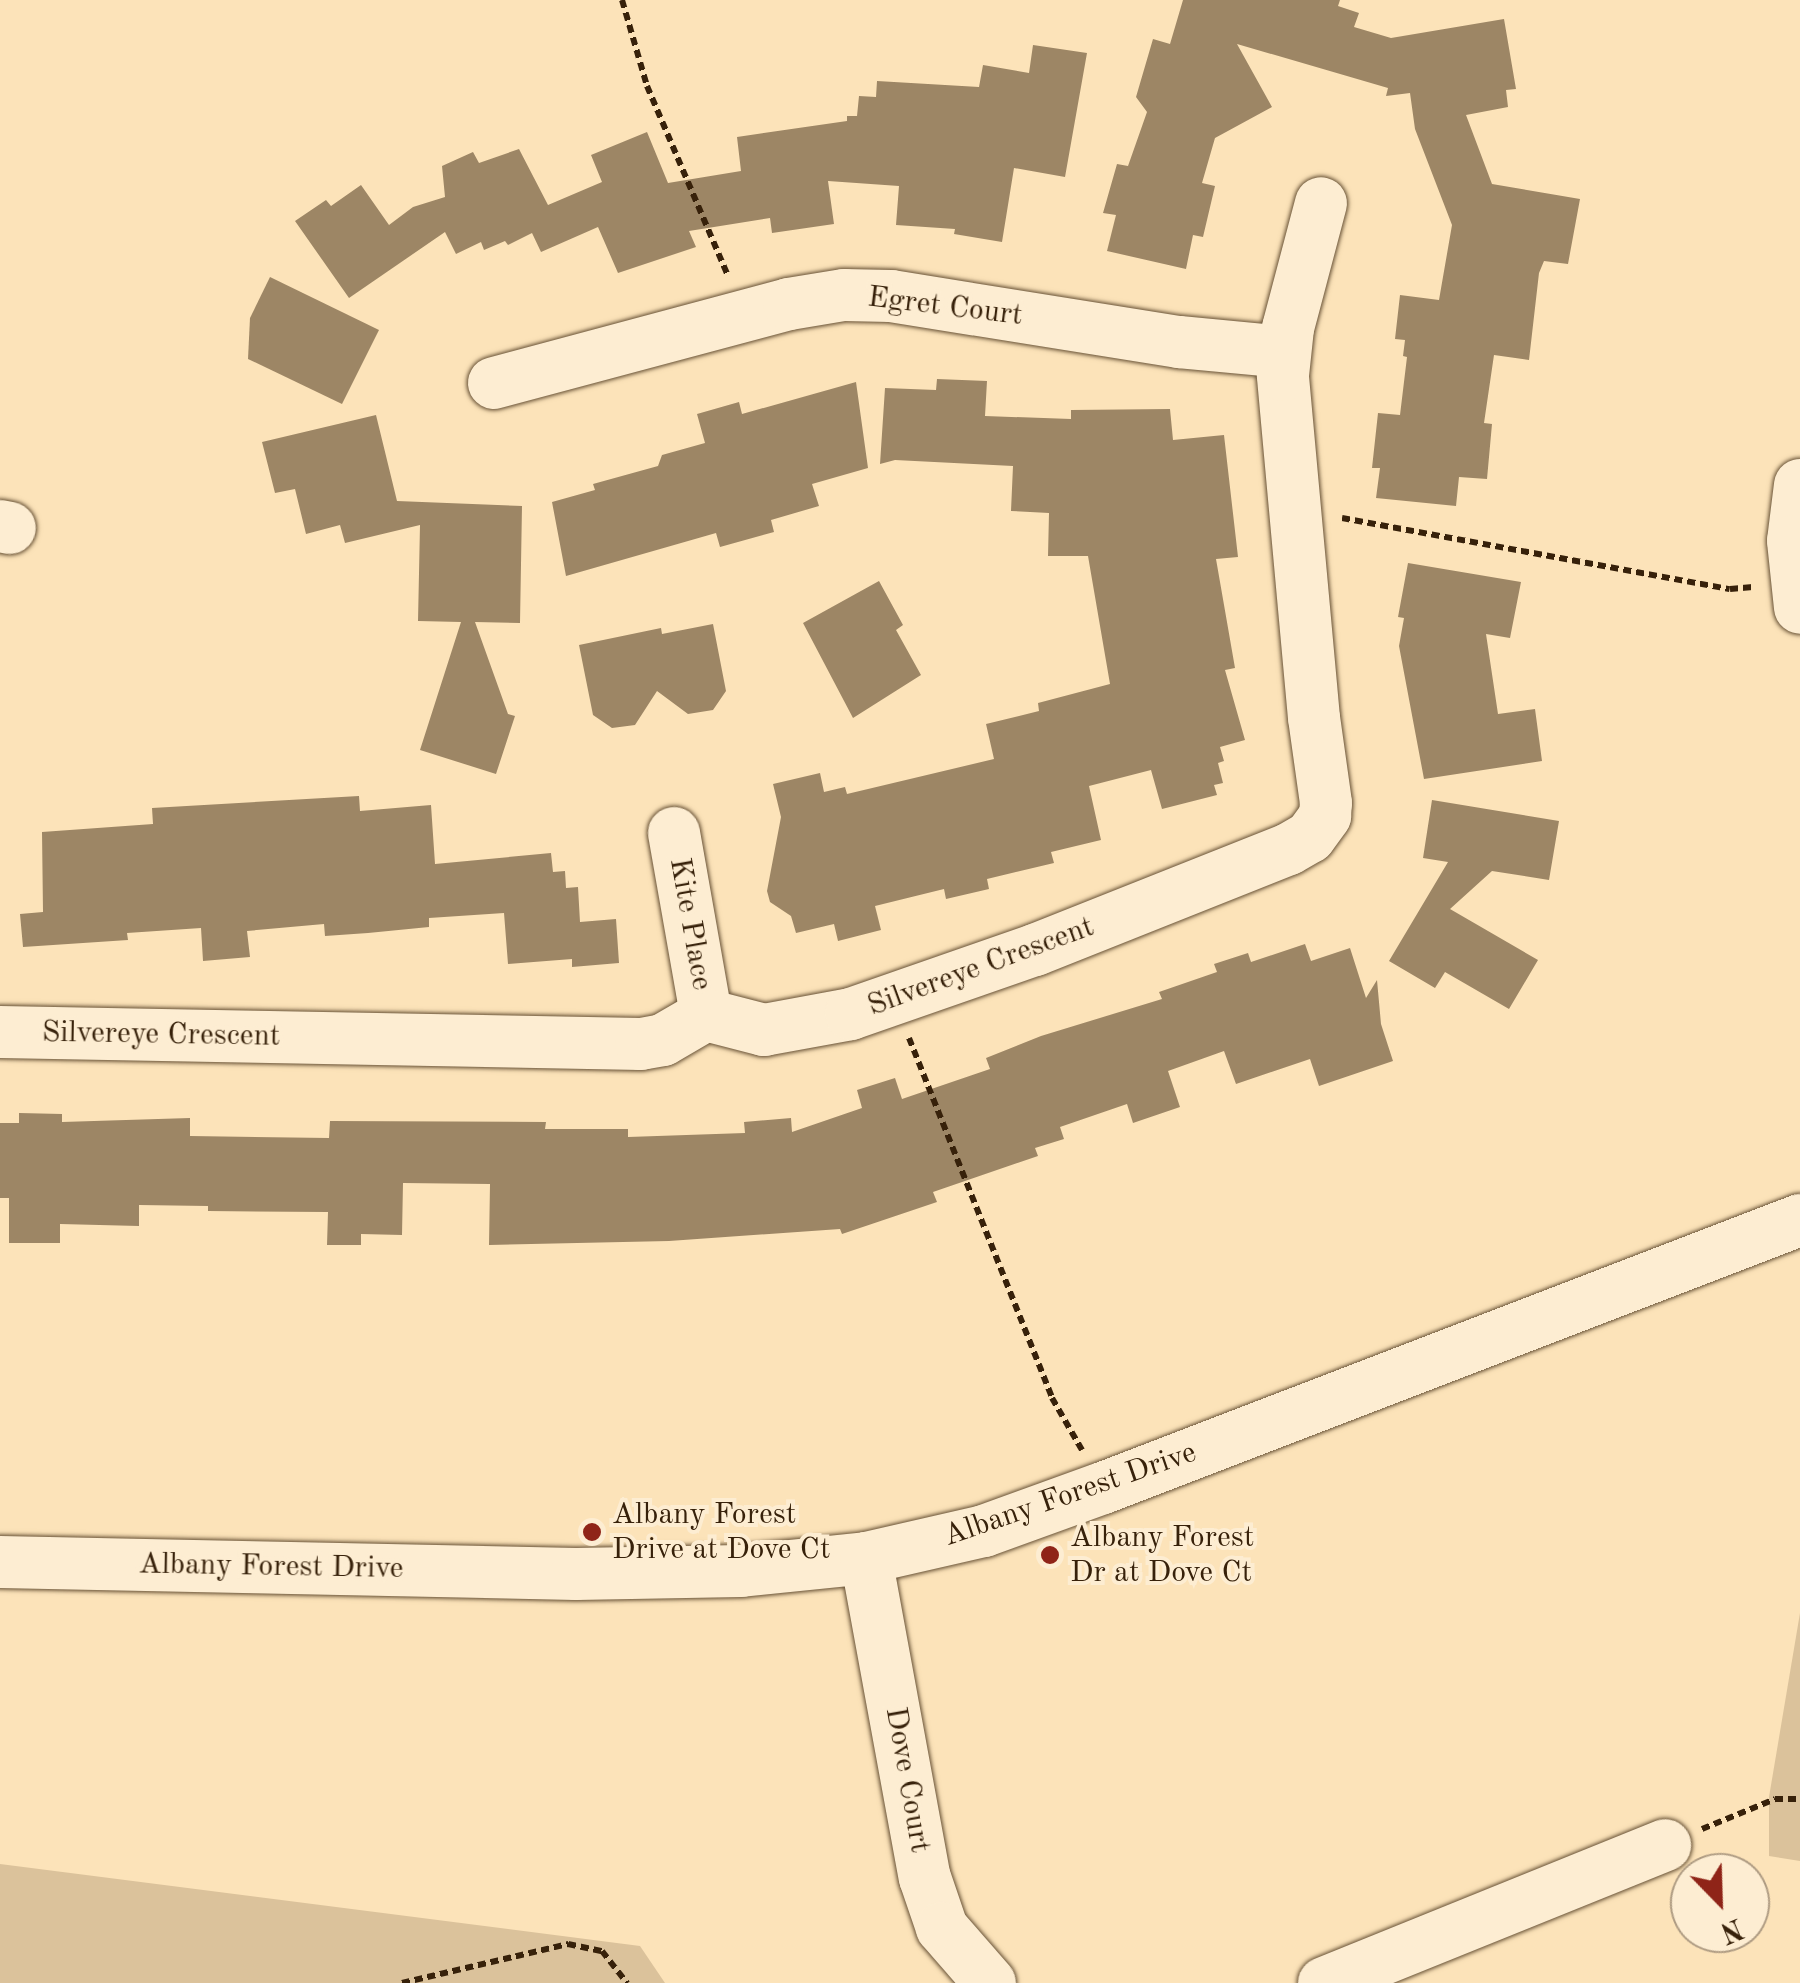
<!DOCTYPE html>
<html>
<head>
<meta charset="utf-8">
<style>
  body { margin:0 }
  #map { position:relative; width:1800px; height:1983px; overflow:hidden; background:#fce3b9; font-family:"Old Standard TT",serif }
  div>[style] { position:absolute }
  .green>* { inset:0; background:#dbc29b }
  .building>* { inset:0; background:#9d8665 }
  .path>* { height:6px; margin-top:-3px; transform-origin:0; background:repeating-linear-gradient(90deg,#37210a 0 8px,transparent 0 13px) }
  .roads { filter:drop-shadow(0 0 2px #685236) drop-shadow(0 0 2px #685236) }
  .minor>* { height:52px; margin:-26px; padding:0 26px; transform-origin:26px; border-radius:26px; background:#fdedd2 }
  .dots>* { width:28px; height:28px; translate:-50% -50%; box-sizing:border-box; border:5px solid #fdedd2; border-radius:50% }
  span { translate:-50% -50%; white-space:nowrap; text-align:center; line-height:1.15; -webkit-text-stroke:8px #fdedd2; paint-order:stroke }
  .street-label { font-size:30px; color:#37210a }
  .poi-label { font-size:30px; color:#37210a }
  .left { translate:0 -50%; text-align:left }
  .north { position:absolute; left:1670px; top:1853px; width:100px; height:100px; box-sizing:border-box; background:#fdedd2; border:2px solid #ae9b82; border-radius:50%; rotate:157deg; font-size:28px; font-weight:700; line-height:40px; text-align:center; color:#37210a }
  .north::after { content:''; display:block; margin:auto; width:35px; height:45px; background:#8f2418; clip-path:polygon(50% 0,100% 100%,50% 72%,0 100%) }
</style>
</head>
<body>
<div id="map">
  <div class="green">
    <div style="clip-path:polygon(1800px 1613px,1800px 1861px,1769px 1856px,1769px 1797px)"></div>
    <div style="clip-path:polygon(0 1864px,640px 1946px,665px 1983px,0 1983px)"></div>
  </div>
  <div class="building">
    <div style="clip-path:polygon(1183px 0,1340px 0,1338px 6px,1359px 13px,1354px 27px,1391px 38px,1504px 19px,1516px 89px,1506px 90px,1508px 107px,1466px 115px,1492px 184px,1580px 199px,1568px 264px,1544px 261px,1539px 273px,1529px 360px,1494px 355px,1484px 423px,1492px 424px,1487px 479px,1459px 477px,1456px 506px,1376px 498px,1380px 468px,1372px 468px,1378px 413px,1400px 415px,1407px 357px,1403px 356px,1405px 340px,1395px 339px,1400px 295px,1439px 300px,1452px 225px,1415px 129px,1410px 93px,1386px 96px,1388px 88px,1237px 44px,1272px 107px,1215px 138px,1202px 183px,1215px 186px,1203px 237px,1193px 235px,1186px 269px,1107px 251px,1116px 215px,1103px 213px,1117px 164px,1128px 166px,1147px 112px,1136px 97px,1153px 39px,1170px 44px)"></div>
    <div style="clip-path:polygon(1033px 45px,1087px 53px,1065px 177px,1014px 168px,1002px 242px,954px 234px,955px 229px,896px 225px,899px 186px,828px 181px,834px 224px,772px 233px,770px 218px,689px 231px,696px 247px,618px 273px,598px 227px,541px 252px,532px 233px,508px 245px,505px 241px,484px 250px,481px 242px,456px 254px,445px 232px,349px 298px,295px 221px,326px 200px,331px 206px,361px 185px,389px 225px,413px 207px,445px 197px,442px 166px,473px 152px,479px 163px,519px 149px,548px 205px,602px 182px,591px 155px,647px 132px,668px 183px,741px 171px,737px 137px,847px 121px,847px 116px,857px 116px,859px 96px,876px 97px,877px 81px,979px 87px,983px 65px,1029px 73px)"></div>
    <div style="clip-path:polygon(270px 277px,379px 330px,342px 404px,248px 359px,250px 318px)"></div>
    <div style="clip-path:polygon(937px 379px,987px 381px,985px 416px,1071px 419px,1071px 410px,1170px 409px,1173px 440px,1224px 435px,1238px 557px,1216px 559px,1235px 668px,1225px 670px,1245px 740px,1220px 747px,1224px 761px,1218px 763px,1223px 783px,1214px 785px,1217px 795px,1162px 809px,1151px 770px,1089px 786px,1101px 840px,1051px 852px,1054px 863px,987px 879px,989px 889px,946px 899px,944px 889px,875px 906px,881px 930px,838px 941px,834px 924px,796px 933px,791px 916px,770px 902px,767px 891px,781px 817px,773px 784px,820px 773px,824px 792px,845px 787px,847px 794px,994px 759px,986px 724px,1039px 711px,1038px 703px,1110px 684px,1088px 556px,1048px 556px,1049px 513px,1011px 511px,1013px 466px,895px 460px,880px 464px,885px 388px,936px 390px)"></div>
    <div style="clip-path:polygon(856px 382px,868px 468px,812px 484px,819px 506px,771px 520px,774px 532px,720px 547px,716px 533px,566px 576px,552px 502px,595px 490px,593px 484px,658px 466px,662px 455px,705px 443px,697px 414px,739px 402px,742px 414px)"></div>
    <div style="clip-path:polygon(376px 415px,397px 501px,522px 506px,520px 623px,475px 622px,508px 714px,515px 716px,496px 774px,420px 750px,461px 622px,418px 621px,420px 525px,345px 543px,340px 525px,306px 534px,295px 489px,275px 493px,262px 442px)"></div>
    <div style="clip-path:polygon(1408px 563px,1521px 582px,1510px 638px,1486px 634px,1498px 714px,1535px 709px,1542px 761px,1424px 779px,1399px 646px,1404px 618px,1398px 617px)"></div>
    <div style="clip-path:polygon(879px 581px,903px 625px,896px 630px,921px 675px,853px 718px,803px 623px)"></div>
    <div style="clip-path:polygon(713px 624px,726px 691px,713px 710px,688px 714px,657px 691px,635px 725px,612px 728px,593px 715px,579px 645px,661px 628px,662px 634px)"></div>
    <div style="clip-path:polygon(359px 796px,360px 811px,431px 805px,435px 864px,551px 853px,553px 872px,565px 871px,566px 888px,578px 887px,580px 922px,616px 919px,619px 963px,572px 967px,572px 959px,508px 964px,504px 913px,429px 918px,429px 927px,368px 933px,325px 936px,324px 924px,247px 931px,250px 957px,203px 961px,201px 928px,127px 933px,128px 940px,23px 947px,20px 914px,43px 912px,42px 832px,153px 824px,152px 808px)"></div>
    <div style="clip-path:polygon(1432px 800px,1559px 821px,1549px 880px,1492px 871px,1450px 909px,1538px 960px,1509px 1009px,1445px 972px,1435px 988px,1389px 961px,1448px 862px,1423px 858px)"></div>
    <div style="clip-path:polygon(1305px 944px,1311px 961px,1350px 948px,1366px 998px,1377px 980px,1381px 1024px,1393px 1061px,1319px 1086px,1310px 1059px,1236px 1084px,1224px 1051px,1168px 1071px,1180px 1107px,1133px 1123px,1127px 1104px,1060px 1127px,1064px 1139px,1035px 1148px,1038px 1156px,933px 1192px,937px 1202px,842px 1234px,840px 1229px,669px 1241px,489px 1245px,490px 1184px,403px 1183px,402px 1235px,361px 1234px,361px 1245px,327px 1245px,328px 1212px,208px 1211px,208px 1206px,139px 1205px,139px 1226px,60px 1224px,60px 1243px,9px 1243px,9px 1198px,0 1198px,0 1123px,19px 1123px,19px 1113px,62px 1114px,62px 1122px,190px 1118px,190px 1136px,329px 1138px,330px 1121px,546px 1122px,545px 1129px,628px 1129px,628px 1137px,745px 1133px,744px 1122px,791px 1118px,792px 1132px,862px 1108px,857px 1090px,895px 1078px,902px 1099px,990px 1069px,986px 1058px,1041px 1036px,1162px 999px,1159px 992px,1217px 972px,1214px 964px,1248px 953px,1251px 962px)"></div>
  </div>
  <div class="path">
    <div style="left:622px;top:0;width:90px;rotate:73.8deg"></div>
    <div style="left:647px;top:86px;width:204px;rotate:66.9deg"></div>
    <div style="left:1342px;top:518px;width:394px;rotate:10.4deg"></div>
    <div style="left:1730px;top:589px;width:23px;rotate:-5deg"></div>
    <div style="left:909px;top:1038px;width:387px;rotate:68.3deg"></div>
    <div style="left:1052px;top:1398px;width:60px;rotate:60deg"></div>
    <div style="left:1702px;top:1829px;width:79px;rotate:-22.3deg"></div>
    <div style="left:1775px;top:1799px;width:25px"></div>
    <div style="left:402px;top:1983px;width:171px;rotate:-13.2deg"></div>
    <div style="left:568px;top:1944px;width:35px;rotate:12deg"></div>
    <div style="left:602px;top:1951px;width:41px;rotate:52deg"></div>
  </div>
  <div class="roads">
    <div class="minor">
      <div style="left:494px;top:383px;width:305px;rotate:-15deg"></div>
      <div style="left:789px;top:304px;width:56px;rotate:-9.3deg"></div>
      <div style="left:844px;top:295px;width:47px;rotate:1.2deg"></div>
      <div style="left:891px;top:296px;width:292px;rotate:9.1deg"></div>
      <div style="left:1179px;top:342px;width:105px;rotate:5.4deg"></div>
      <div style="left:1800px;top:485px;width:56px;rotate:97.1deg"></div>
      <div style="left:1793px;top:541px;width:67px;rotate:84deg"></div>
      <div style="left:0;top:526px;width:10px;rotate:11deg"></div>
      <div style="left:674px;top:833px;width:185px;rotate:80deg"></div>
      <div style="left:0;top:1032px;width:641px;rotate:1.07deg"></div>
      <div style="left:641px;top:1044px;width:22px;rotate:-10deg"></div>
      <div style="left:663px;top:1040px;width:50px;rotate:-30.2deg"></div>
      <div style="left:706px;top:1015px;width:60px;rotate:14.5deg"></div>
      <div style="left:764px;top:1030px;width:88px;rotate:-10.4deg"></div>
      <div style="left:851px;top:1014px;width:195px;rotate:-19.2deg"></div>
      <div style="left:1035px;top:950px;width:273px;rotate:-21.7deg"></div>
      <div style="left:1289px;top:849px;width:24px;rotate:-30deg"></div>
      <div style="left:1310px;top:837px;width:26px;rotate:-54deg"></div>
      <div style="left:1325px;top:816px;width:13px;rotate:-86deg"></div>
      <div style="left:1326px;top:803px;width:86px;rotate:-98deg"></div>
      <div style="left:1314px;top:718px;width:344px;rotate:-95.2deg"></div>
      <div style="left:1283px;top:375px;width:47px;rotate:-83.9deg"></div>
      <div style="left:1288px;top:328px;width:129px;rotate:-75.2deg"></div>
      <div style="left:866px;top:1558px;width:325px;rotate:79.6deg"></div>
      <div style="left:925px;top:1878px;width:53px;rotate:71.2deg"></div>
      <div style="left:942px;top:1928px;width:73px;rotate:48.9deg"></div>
      <div style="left:0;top:1562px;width:576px;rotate:1.19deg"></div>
      <div style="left:576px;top:1574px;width:165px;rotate:-1deg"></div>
      <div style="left:741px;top:1571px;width:126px;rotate:-5.9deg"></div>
      <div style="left:866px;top:1558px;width:121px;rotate:-12.9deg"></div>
      <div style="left:984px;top:1531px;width:127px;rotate:-19.9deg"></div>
      <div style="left:1103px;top:1488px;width:747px;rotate:-21.03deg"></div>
      <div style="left:1324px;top:1983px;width:368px;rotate:-22deg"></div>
    </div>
  </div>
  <div class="dots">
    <div style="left:592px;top:1532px;background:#8f2418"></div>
    <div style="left:1050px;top:1555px;background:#8f2418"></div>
  </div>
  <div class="street-label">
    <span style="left:945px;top:307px;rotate:7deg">Egret Court</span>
    <span style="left:690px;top:924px;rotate:80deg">Kite Place</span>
    <span style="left:981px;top:967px;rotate:-20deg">Silvereye Crescent</span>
    <span style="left:161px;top:1035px;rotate:1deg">Silvereye Crescent</span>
    <span style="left:1070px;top:1495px;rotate:-19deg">Albany Forest Drive</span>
    <span style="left:271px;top:1567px;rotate:1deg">Albany Forest Drive</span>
    <span style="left:907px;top:1780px;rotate:80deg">Dove Court</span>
  </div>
  <div class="poi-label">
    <span class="left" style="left:612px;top:1532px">Albany Forest<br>Drive at Dove Ct</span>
    <span class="left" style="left:1070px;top:1555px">Albany Forest<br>Dr at Dove Ct</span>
  </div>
  <div class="north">N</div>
</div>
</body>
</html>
